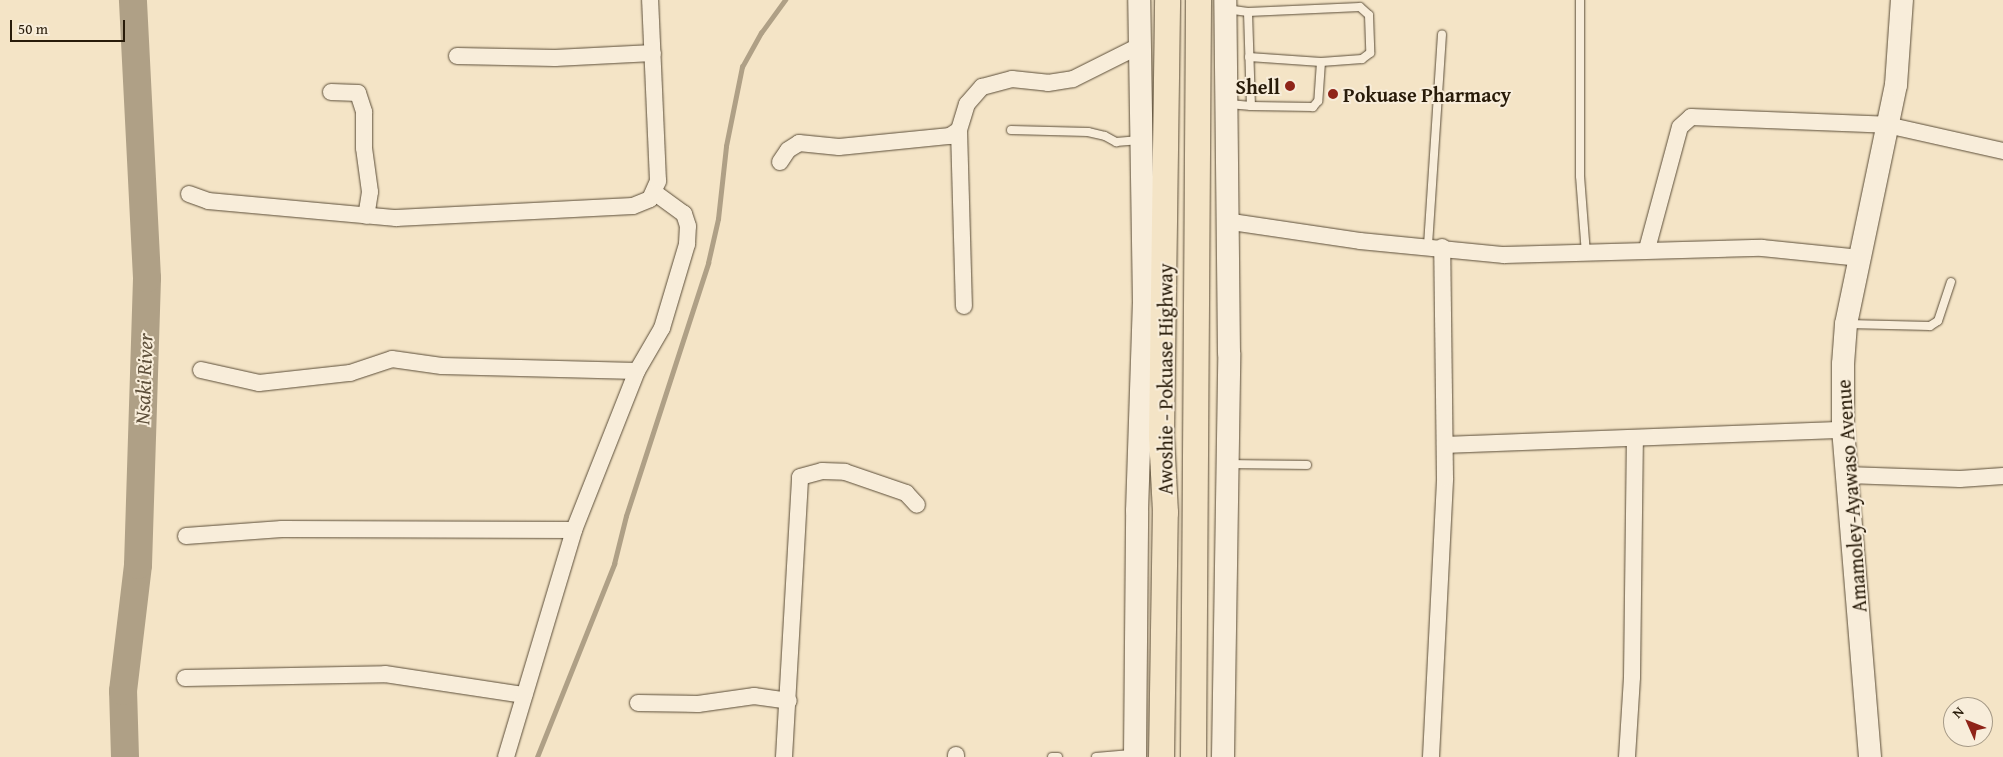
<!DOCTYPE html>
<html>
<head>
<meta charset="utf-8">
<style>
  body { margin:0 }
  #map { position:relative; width:2003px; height:757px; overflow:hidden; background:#f4e4c6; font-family:"Gentium Book Plus",serif }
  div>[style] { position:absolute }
  .stream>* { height:4.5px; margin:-2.25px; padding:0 2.25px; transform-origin:2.25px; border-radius:2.25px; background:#afa086 }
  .river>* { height:28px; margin:-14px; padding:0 14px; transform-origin:14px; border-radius:14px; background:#afa086 }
  .roads { filter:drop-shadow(0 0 1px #5b4d38) drop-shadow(0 0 1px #5b4d38) }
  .lane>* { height:8px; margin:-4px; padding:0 4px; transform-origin:4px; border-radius:4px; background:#f8edda }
  .street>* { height:16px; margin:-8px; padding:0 8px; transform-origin:8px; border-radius:8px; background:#f8edda }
  .secondary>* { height:22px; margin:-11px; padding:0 11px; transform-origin:11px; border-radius:11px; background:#f8edda }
  .primary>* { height:25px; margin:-12.5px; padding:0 12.5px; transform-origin:12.5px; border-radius:12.5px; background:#f4e4c6 }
  .dots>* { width:14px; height:14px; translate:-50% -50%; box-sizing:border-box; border:2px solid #f8edda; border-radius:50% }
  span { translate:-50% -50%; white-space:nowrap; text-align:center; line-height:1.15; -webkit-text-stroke:4px #f8edda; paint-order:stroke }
  .poi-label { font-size:20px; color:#281b09; font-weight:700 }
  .right { translate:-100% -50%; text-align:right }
  .left { translate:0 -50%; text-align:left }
  .street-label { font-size:20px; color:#281b09 }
  .water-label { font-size:21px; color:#5e503b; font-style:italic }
  .north { position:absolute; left:1943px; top:697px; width:50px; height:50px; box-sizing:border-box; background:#f8edda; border:1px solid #a59986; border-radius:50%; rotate:314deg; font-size:14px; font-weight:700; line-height:20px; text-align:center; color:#281b09 }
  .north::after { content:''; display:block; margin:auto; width:18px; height:22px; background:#8f2418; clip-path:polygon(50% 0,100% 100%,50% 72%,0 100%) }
  .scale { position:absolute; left:10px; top:20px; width:115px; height:22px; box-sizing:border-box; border:2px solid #281b09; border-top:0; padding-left:6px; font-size:15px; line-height:18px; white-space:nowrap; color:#281b09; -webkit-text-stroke:4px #f8edda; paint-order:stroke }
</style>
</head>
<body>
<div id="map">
  <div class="stream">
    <div style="left:537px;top:757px;width:208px;rotate:-68.2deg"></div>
    <div style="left:614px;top:564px;width:49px;rotate:-76deg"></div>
    <div style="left:626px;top:516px;width:266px;rotate:-72deg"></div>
    <div style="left:708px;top:263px;width:45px;rotate:-77.2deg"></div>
    <div style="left:718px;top:219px;width:73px;rotate:-83.7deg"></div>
    <div style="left:726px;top:146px;width:81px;rotate:-78.6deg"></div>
    <div style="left:742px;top:67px;width:39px;rotate:-61deg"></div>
    <div style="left:761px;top:33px;width:41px;rotate:-54deg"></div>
  </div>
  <div class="river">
    <div style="left:125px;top:757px;width:66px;rotate:-91.7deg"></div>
    <div style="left:123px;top:691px;width:127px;rotate:-83.2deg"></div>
    <div style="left:138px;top:565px;width:287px;rotate:-88.2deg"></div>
    <div style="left:147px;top:278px;width:278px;rotate:-92.9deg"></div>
  </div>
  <div class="roads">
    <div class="lane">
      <div style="left:1580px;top:0;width:176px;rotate:90deg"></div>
      <div style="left:1580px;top:176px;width:78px;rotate:85.6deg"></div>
      <div style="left:1226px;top:9px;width:22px;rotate:8deg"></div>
      <div style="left:1248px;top:12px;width:94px;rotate:88.2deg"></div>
      <div style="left:1251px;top:106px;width:22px;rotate:-175deg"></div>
      <div style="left:1248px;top:12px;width:112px;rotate:-2.6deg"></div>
      <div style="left:1360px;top:7px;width:12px;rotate:42deg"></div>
      <div style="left:1369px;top:15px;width:38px;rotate:88deg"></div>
      <div style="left:1370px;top:53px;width:10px;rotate:143deg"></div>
      <div style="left:1362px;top:59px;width:41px;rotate:175.8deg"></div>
      <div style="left:1249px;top:57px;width:72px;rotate:4deg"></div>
      <div style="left:1321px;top:62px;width:39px;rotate:94deg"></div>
      <div style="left:1318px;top:101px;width:8px;rotate:130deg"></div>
      <div style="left:1313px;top:107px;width:62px;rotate:-179.1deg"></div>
      <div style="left:1011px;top:130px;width:77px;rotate:1.5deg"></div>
      <div style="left:1088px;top:132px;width:17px;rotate:13deg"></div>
      <div style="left:1105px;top:136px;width:13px;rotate:29deg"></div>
      <div style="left:1116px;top:142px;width:24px;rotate:-5deg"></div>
      <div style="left:1428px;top:245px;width:211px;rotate:-86.2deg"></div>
      <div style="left:1848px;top:324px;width:82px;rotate:1.4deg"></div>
      <div style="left:1930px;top:326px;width:9px;rotate:-32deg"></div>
      <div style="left:1938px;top:321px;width:41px;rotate:-71.6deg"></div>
      <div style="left:1229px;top:464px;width:78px;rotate:0.7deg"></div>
      <div style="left:1052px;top:757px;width:6px"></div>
      <div style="left:1096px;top:757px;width:38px;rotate:-5deg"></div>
    </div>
    <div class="street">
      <div style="left:457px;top:56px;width:98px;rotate:1.2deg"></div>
      <div style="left:555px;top:58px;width:98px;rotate:-2.9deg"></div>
      <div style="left:331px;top:92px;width:27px;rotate:2deg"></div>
      <div style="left:358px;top:93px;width:20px;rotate:72deg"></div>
      <div style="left:364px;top:112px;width:36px;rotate:90deg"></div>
      <div style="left:364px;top:148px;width:44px;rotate:82.2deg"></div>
      <div style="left:370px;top:192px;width:24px;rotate:99deg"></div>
      <div style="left:959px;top:130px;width:176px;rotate:88.4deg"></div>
      <div style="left:780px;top:162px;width:14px;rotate:-56deg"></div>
      <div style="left:788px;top:150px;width:13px;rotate:-32deg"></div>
      <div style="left:799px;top:143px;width:40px;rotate:5.7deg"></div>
      <div style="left:839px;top:147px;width:112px;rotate:-5.7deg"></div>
      <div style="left:950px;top:136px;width:11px;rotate:-34deg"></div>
      <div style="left:959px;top:130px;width:27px;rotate:-73deg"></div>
      <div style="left:967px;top:104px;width:23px;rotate:-49deg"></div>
      <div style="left:982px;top:87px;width:31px;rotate:-15deg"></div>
      <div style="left:1012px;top:79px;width:36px;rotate:6deg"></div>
      <div style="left:1048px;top:83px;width:25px;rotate:-9deg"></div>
      <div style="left:1073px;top:79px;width:74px;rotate:-26.6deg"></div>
      <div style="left:189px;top:194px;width:20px;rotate:20deg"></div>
      <div style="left:208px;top:201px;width:189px;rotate:5.2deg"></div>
      <div style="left:396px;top:218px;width:237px;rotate:-2.9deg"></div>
      <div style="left:633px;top:206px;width:18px;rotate:-22deg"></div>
      <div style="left:650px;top:199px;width:20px;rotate:-66deg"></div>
      <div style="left:658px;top:181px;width:181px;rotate:-92.5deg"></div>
      <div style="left:1225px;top:221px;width:136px;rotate:8.4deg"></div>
      <div style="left:1360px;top:241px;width:145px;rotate:5.6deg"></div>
      <div style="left:1504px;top:255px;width:258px;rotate:-1.6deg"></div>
      <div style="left:1762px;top:248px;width:99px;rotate:5.8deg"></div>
      <div style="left:1647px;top:249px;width:126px;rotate:-74.9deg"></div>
      <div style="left:1680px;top:127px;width:15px;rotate:-42deg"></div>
      <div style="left:1691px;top:117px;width:196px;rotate:2.3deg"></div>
      <div style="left:1887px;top:125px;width:119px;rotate:12.6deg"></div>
      <div style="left:201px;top:370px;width:59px;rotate:12.6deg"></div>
      <div style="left:259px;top:383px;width:92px;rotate:-6.3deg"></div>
      <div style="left:350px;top:373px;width:44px;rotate:-18.4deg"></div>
      <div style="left:392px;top:359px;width:50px;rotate:8deg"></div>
      <div style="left:442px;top:366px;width:195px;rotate:1.5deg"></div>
      <div style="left:1445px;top:445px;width:398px;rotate:-2.2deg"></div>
      <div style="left:1847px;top:475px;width:113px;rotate:2deg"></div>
      <div style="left:1960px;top:479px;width:43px;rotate:-4deg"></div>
      <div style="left:186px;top:536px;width:96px;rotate:-4.2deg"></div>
      <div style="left:282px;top:529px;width:292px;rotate:0.2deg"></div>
      <div style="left:185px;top:678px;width:200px;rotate:-1.1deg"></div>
      <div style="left:385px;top:674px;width:141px;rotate:8.6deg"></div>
      <div style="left:638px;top:703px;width:60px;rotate:1deg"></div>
      <div style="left:698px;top:704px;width:57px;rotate:-8.1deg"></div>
      <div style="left:754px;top:696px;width:35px;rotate:8deg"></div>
      <div style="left:506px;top:757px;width:237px;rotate:-73.3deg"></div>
      <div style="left:574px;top:530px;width:171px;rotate:-68.4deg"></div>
      <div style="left:637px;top:371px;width:50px;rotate:-59.8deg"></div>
      <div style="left:662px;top:328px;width:88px;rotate:-73.4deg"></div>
      <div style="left:687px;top:244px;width:18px;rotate:-87deg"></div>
      <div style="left:688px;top:226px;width:13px;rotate:-108deg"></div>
      <div style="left:684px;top:214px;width:36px;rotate:-144deg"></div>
      <div style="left:784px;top:757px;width:280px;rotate:-86.7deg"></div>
      <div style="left:800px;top:477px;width:23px;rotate:-15deg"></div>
      <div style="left:822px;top:471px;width:23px;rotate:2deg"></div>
      <div style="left:845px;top:472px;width:65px;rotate:19deg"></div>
      <div style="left:906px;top:493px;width:16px;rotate:47deg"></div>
      <div style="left:956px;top:757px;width:2px;rotate:-90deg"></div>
      <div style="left:1431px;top:757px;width:279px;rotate:-87.1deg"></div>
      <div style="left:1445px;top:478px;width:231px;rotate:-90.7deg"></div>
      <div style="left:1627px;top:757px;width:80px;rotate:-86.4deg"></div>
      <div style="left:1632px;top:677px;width:238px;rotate:-89.3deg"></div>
    </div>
    <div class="secondary">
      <div style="left:1135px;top:757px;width:246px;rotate:-89.5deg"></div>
      <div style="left:1137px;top:511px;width:207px;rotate:-88.1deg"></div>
      <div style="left:1144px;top:304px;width:304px;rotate:-90.9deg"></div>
      <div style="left:1223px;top:757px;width:404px;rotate:-89.1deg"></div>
      <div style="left:1229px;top:353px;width:353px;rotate:-90.6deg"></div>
      <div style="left:1870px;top:757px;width:328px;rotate:-94.7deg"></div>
      <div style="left:1843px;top:430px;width:66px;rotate:-90deg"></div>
      <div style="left:1843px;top:364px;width:40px;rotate:-85.7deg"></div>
      <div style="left:1846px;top:324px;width:244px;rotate:-78.2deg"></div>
      <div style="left:1896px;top:85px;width:85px;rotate:-86deg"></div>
    </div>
    <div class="primary">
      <div style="left:1161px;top:757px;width:245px;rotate:-89.1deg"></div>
      <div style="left:1165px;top:512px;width:76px;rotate:-93deg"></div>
      <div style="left:1161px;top:436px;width:436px;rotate:-89.2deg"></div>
      <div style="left:1193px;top:757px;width:757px;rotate:-89.62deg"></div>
    </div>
  </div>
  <div class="dots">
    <div style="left:1290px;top:86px;background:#8f2418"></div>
    <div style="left:1333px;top:94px;background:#8f2418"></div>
  </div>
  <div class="poi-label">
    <span class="right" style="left:1280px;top:86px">Shell</span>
    <span class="left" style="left:1343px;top:94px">Pokuase Pharmacy</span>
  </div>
  <div class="street-label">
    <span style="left:1165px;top:379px;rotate:-90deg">Awoshie - Pokuase Highway</span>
    <span style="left:1851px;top:496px;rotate:-94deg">Amamoley-Ayawaso Avenue</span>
  </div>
  <div class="water-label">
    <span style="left:144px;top:379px;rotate:-88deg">Nsaki River</span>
  </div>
  <div class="north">N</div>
  <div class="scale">50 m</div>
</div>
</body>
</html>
